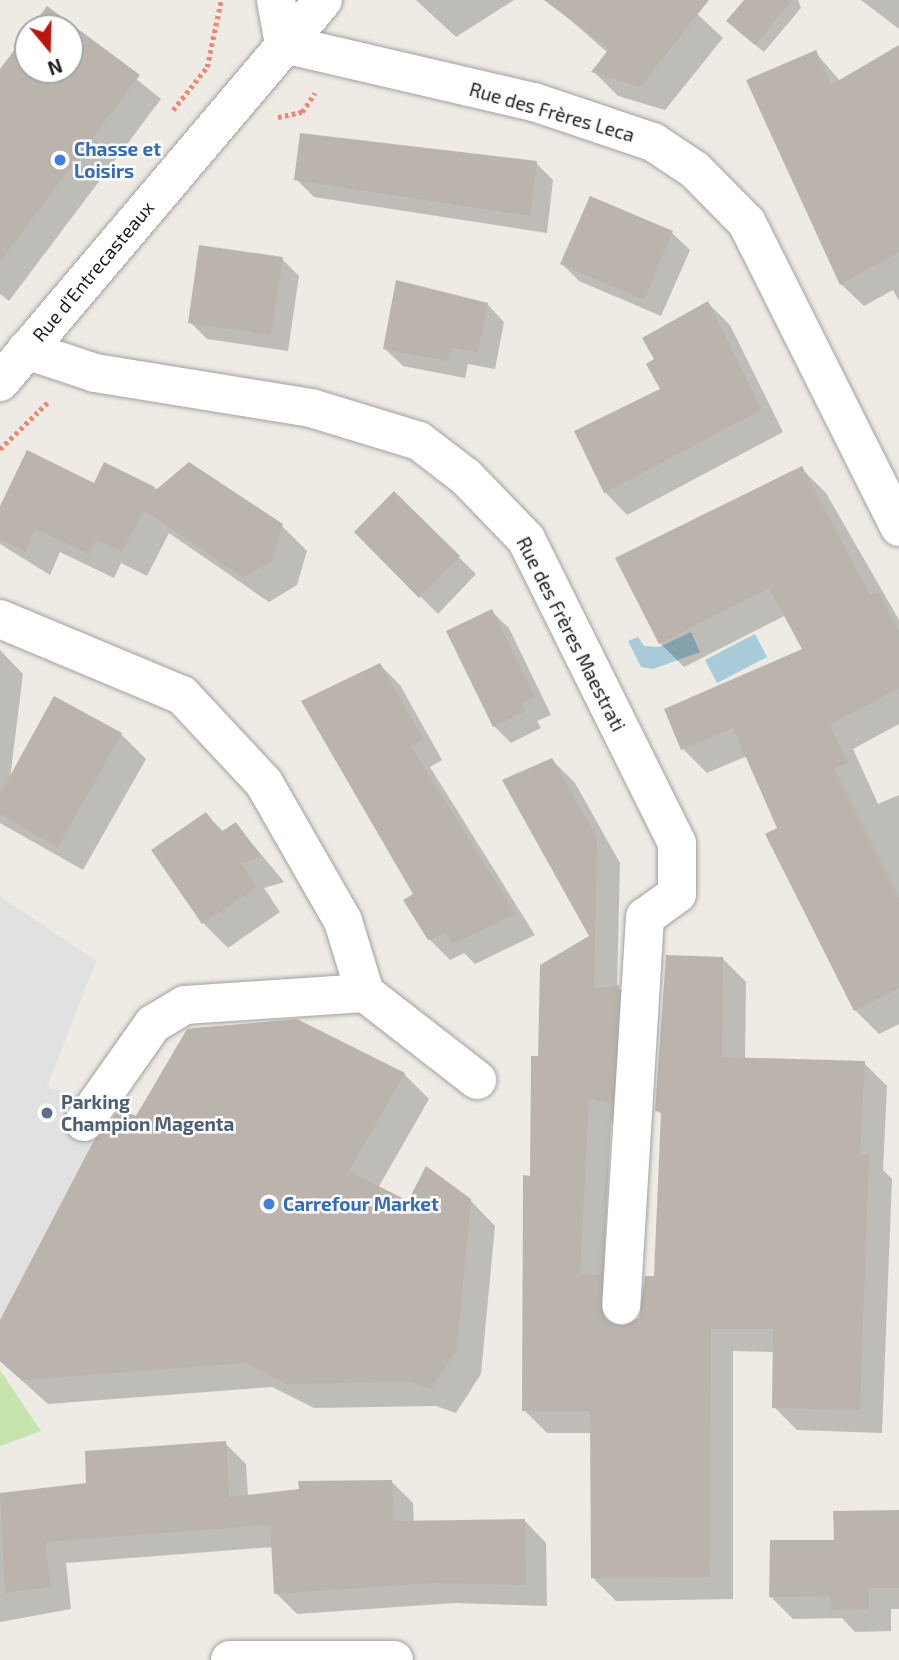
<!DOCTYPE html>
<html>
<head>
<meta charset="utf-8">
<style>
  body { margin:0 }
  #map { position:relative; width:899px; height:1660px; overflow:hidden; background:#eeebe4; font-family:"Exo 2",sans-serif }
  div>[style] { position:absolute }
  .grass>* { inset:0; background:#c6e5ad }
  .parking>* { inset:0; background:#e1e1e1 }
  .water>* { inset:0; background:#a7cbd8 }
  .shadow>* { inset:0; background:#0003 }
  .building>* { inset:0; background:#bab4ad }
  .path>* { height:4.5px; margin-top:-2.25px; transform-origin:0; background:repeating-linear-gradient(90deg,#f08572 0 3.5px,transparent 0 7px) }
  .roads { filter:drop-shadow(0 0 2px #a1a1a1) drop-shadow(0 0 2px #a1a1a1) }
  .minor>* { height:38px; margin:-19px; padding:0 19px; transform-origin:19px; border-radius:19px; background:#fff }
  .dots>* { width:19px; height:19px; translate:-50% -50%; box-sizing:border-box; border:4px solid #fff; border-radius:50% }
  span { translate:-50% -50%; white-space:nowrap; text-align:center; line-height:1.15; -webkit-text-stroke:5px #fff; paint-order:stroke }
  .street-label { font-size:19px; color:#1d1d1d }
  .shop-label { font-size:19px; color:#366cbe; font-weight:700 }
  .left { translate:0 -50%; text-align:left }
  .service-label { font-size:19px; color:#4e5e75; font-weight:700 }
  .north { position:absolute; left:14px; top:14px; width:70px; height:70px; box-sizing:border-box; background:#fff; border:2px solid #a5a5a5; border-radius:50%; rotate:161deg; font-size:19px; font-weight:700; line-height:28px; text-align:center; color:#1d1d1d }
  .north::after { content:''; display:block; margin:auto; width:24px; height:32px; background:#bd150e; clip-path:polygon(50% 0,100% 100%,50% 72%,0 100%) }
</style>
</head>
<body>
<div id="map">
  <div class="grass">
    <div style="clip-path:polygon(0 1370px,41px 1431px,0 1446px)"></div>
  </div>
  <div class="parking">
    <div style="clip-path:polygon(0 896px,96px 961px,47px 1087px,88px 1099px,101px 1126px,0 1320px)"></div>
  </div>
  <div class="water">
    <div style="clip-path:polygon(691px 632px,700px 652px,653px 669px,641px 667px,628px 641px,638px 637px,644px 646px,659px 647px)"></div>
    <div style="clip-path:polygon(755px 634px,767px 657px,717px 683px,705px 660px)"></div>
  </div>
  <div class="shadow">
    <div style="clip-path:polygon(416px 0,514px 0,456px 37px)"></div>
    <div style="clip-path:polygon(567px 0,682px 0,723px 38px,665px 110px,618px 96px,594px 72px,608px 53px,559px 10px)"></div>
    <div style="clip-path:polygon(746px 0,798px 0,801px 8px,764px 52px,737px 30px)"></div>
    <div style="clip-path:polygon(861px 0,899px 0,899px 29px)"></div>
    <div style="clip-path:polygon(48px 8px,161px 99px,9px 301px,0 294px,0 72px,28px 34px,28px 70px,70px 70px,70px 28px,33px 28px)"></div>
    <div style="clip-path:polygon(899px 47px,899px 301px,893px 290px,864px 306px,841px 284px,815px 52px,841px 82px)"></div>
    <div style="clip-path:polygon(536px 163px,553px 180px,547px 233px,314px 197px,296px 179px)"></div>
    <div style="clip-path:polygon(591px 198px,672px 233px,690px 250px,661px 316px,579px 281px,562px 264px)"></div>
    <div style="clip-path:polygon(282px 259px,299px 276px,288px 351px,207px 339px,190px 322px)"></div>
    <div style="clip-path:polygon(708px 303px,730px 325px,783px 432px,627px 515px,605px 492px,663px 390px,657px 360px)"></div>
    <div style="clip-path:polygon(487px 304px,504px 322px,495px 369px,468px 364px,465px 378px,403px 366px,385px 349px)"></div>
    <div style="clip-path:polygon(802px 469px,826px 493px,899px 620px,899px 724px,853px 749px,878px 804px,899px 795px,899px 1024px,879px 1034px,855px 1010px,747px 756px,707px 773px,683px 749px,804px 650px,786px 615px,684px 667px,660px 643px)"></div>
    <div style="clip-path:polygon(94px 485px,154px 488px,282px 526px,307px 551px,297px 585px,269px 602px,169px 533px,147px 576px,121px 563px,114px 578px,60px 552px,50px 575px,0 544px,0 510px)"></div>
    <div style="clip-path:polygon(394px 494px,476px 574px,438px 614px,356px 532px)"></div>
    <div style="clip-path:polygon(491px 611px,509px 628px,551px 715px,537px 721px,541px 728px,511px 743px,494px 726px)"></div>
    <div style="clip-path:polygon(0 650px,23px 674px,10px 779px,121px 734px,146px 759px,83px 870px,0 823px)"></div>
    <div style="clip-path:polygon(380px 665px,400px 685px,442px 760px,430px 767px,535px 935px,475px 964px,464px 953px,450px 960px,429px 939px,416px 894px)"></div>
    <div style="clip-path:polygon(552px 760px,575px 783px,620px 863px,617px 987px,641px 1009px,634px 1125px,611px 1121px,603px 1280px,623px 1300px,622px 1328px,640px 1319px,656px 1278px,663px 1116px,657px 1110px,723px 959px,746px 982px,745px 1060px,864px 1063px,887px 1086px,883px 1170px,892px 1179px,882px 1433px,797px 1430px,774px 1407px,774px 1352px,733px 1351px,733px 1599px,616px 1601px,593px 1578px,592px 1433px,547px 1433px,524px 1410px,539px 1057px,592px 937px)"></div>
    <div style="clip-path:polygon(206px 814px,224px 832px,236px 824px,284px 882px,264px 888px,280px 912px,228px 948px,203px 923px)"></div>
    <div style="clip-path:polygon(297px 1021px,404px 1074px,429px 1099px,378px 1188px,409px 1204px,470px 1200px,495px 1226px,481px 1374px,456px 1413px,436px 1406px,314px 1408px,272px 1387px,48px 1404px,0 1361px,0 1324px,193px 1028px)"></div>
    <div style="clip-path:polygon(225px 1443px,246px 1464px,248px 1496px,392px 1482px,413px 1503px,414px 1523px,525px 1521px,546px 1543px,547px 1606px,455px 1603px,297px 1614px,276px 1593px,273px 1547px,66px 1563px,71px 1609px,0 1622px,0 1495px,88px 1484px)"></div>
    <div style="clip-path:polygon(899px 1513px,899px 1609px,891px 1609px,891px 1631px,855px 1632px,842px 1618px,793px 1619px,770px 1596px)"></div>
  </div>
  <div class="building">
    <div style="clip-path:polygon(544px 0,709px 0,640px 87px,591px 72px,609px 49px)"></div>
    <div style="clip-path:polygon(744px 0,792px 0,755px 45px,726px 21px)"></div>
    <div style="clip-path:polygon(47px 6px,140px 75px,0 262px,0 69px,28px 32px,28px 70px,70px 70px,70px 28px,31px 28px)"></div>
    <div style="clip-path:polygon(899px 45px,899px 252px,840px 285px,746px 80px,816px 50px,831px 85px)"></div>
    <div style="clip-path:polygon(300px 133px,537px 161px,530px 216px,294px 180px)"></div>
    <div style="clip-path:polygon(590px 196px,673px 231px,644px 300px,560px 264px)"></div>
    <div style="clip-path:polygon(199px 245px,283px 257px,271px 335px,188px 323px)"></div>
    <div style="clip-path:polygon(396px 280px,488px 303px,478px 352px,451px 348px,448px 361px,383px 349px)"></div>
    <div style="clip-path:polygon(708px 301px,761px 410px,604px 493px,574px 431px,660px 389px,646px 364px,654px 359px,642px 338px)"></div>
    <div style="clip-path:polygon(27px 450px,94px 483px,104px 462px,155px 487px,151px 494px,189px 462px,283px 524px,272px 560px,243px 578px,144px 510px,122px 552px,96px 540px,89px 554px,35px 529px,25px 552px,0 539px,0 506px)"></div>
    <div style="clip-path:polygon(802px 466px,870px 595px,878px 591px,899px 632px,899px 688px,830px 725px,848px 763px,834px 769px,899px 899px,899px 988px,854px 1011px,765px 834px,777px 828px,733px 728px,681px 750px,664px 709px,802px 649px,769px 588px,659px 644px,615px 558px)"></div>
    <div style="clip-path:polygon(394px 491px,460px 556px,419px 598px,354px 532px)"></div>
    <div style="clip-path:polygon(492px 609px,535px 697px,521px 703px,525px 711px,493px 727px,446px 631px)"></div>
    <div style="clip-path:polygon(380px 663px,423px 739px,411px 746px,516px 914px,453px 944px,445px 933px,428px 940px,403px 900px,413px 894px,301px 701px)"></div>
    <div style="clip-path:polygon(54px 696px,122px 733px,58px 847px,0 814px,0 794px)"></div>
    <div style="clip-path:polygon(552px 758px,597px 838px,594px 989px,619px 985px,612px 1103px,589px 1099px,580px 1274px,601px 1275px,599px 1304px,608px 1323px,620px 1327px,639px 1318px,645px 1276px,654px 1276px,661px 1112px,655px 1111px,666px 955px,723px 957px,722px 1057px,865px 1061px,860px 1155px,869px 1154px,860px 1410px,772px 1408px,773px 1329px,711px 1329px,710px 1577px,591px 1578px,590px 1411px,522px 1411px,523px 1175px,530px 1176px,531px 1056px,538px 1056px,540px 965px,589px 936px,502px 780px)"></div>
    <div style="clip-path:polygon(206px 812px,221px 832px,236px 822px,261px 857px,241px 863px,257px 887px,202px 924px,151px 850px)"></div>
    <div style="clip-path:polygon(297px 1019px,405px 1073px,349px 1171px,408px 1201px,426px 1166px,471px 1199px,457px 1349px,431px 1389px,409px 1382px,287px 1384px,246px 1363px,22px 1380px,0 1361px,0 1320px,93px 1142px,120px 1109px,136px 1116px,187px 1029px)"></div>
    <div style="clip-path:polygon(226px 1441px,229px 1497px,299px 1489px,298px 1481px,392px 1480px,394px 1521px,525px 1519px,526px 1585px,432px 1583px,274px 1594px,270px 1525px,45px 1542px,51px 1587px,5px 1593px,0 1493px,86px 1483px,85px 1451px)"></div>
    <div style="clip-path:polygon(899px 1510px,899px 1588px,869px 1588px,869px 1609px,831px 1610px,830px 1596px,769px 1597px,770px 1540px,834px 1540px,833px 1511px)"></div>
  </div>
  <div class="path">
    <div style="left:173px;top:110px;width:55px;rotate:-51.7deg"></div>
    <div style="left:207px;top:67px;width:68px;rotate:-78.2deg"></div>
    <div style="left:278px;top:117px;width:25px;rotate:-12deg"></div>
    <div style="left:302px;top:112px;width:23px;rotate:-56deg"></div>
    <div style="left:0;top:449px;width:69px;rotate:-44.4deg"></div>
  </div>
  <div class="roads">
    <div class="minor">
      <div style="left:276px;top:0;width:45px;rotate:79.7deg"></div>
      <div style="left:284px;top:44px;width:257px;rotate:13.1deg"></div>
      <div style="left:534px;top:102px;width:126px;rotate:18.6deg"></div>
      <div style="left:653px;top:142px;width:50px;rotate:33.7deg"></div>
      <div style="left:695px;top:170px;width:74px;rotate:45.5deg"></div>
      <div style="left:747px;top:223px;width:340px;rotate:63.4deg"></div>
      <div style="left:26px;top:350px;width:73px;rotate:18.4deg"></div>
      <div style="left:95px;top:373px;width:219px;rotate:9.2deg"></div>
      <div style="left:311px;top:408px;width:113px;rotate:17deg"></div>
      <div style="left:419px;top:441px;width:59px;rotate:37.5deg"></div>
      <div style="left:466px;top:477px;width:86px;rotate:45.9deg"></div>
      <div style="left:526px;top:539px;width:339px;rotate:63.6deg"></div>
      <div style="left:677px;top:843px;width:51px;rotate:90deg"></div>
      <div style="left:677px;top:894px;width:39px;rotate:144deg"></div>
      <div style="left:645px;top:917px;width:389px;rotate:93.5deg"></div>
      <div style="left:0;top:382px;width:500px;rotate:-49.78deg"></div>
      <div style="left:0;top:619px;width:197px;rotate:22.7deg"></div>
      <div style="left:182px;top:695px;width:120px;rotate:47deg"></div>
      <div style="left:264px;top:783px;width:159px;rotate:60.2deg"></div>
      <div style="left:343px;top:921px;width:75px;rotate:73deg"></div>
      <div style="left:84px;top:1122px;width:120px;rotate:-54.9deg"></div>
      <div style="left:153px;top:1024px;width:37px;rotate:-31deg"></div>
      <div style="left:185px;top:1005px;width:180px;rotate:-3.8deg"></div>
      <div style="left:365px;top:993px;width:142px;rotate:37.8deg"></div>
      <div style="left:230px;top:1660px;width:164px"></div>
    </div>
  </div>
  <div class="dots">
    <div style="left:60px;top:160px;background:#3f7fe0"></div>
    <div style="left:47px;top:1113px;background:#5c6f8a"></div>
    <div style="left:269px;top:1204px;background:#3f7fe0"></div>
  </div>
  <div class="street-label">
    <span style="left:552px;top:112px;rotate:16deg">Rue des Frères Leca</span>
    <span style="left:93px;top:271px;rotate:-50deg">Rue d'Entrecasteaux</span>
    <span style="left:571px;top:634px;rotate:63deg">Rue des Frères Maestrati</span>
  </div>
  <div class="shop-label">
    <span class="left" style="left:74px;top:160px">Chasse et<br>Loisirs</span>
    <span class="left" style="left:283px;top:1204px">Carrefour Market</span>
  </div>
  <div class="service-label">
    <span class="left" style="left:61px;top:1113px">Parking<br>Champion Magenta</span>
  </div>
  <div class="north">N</div>
</div>
</body>
</html>
